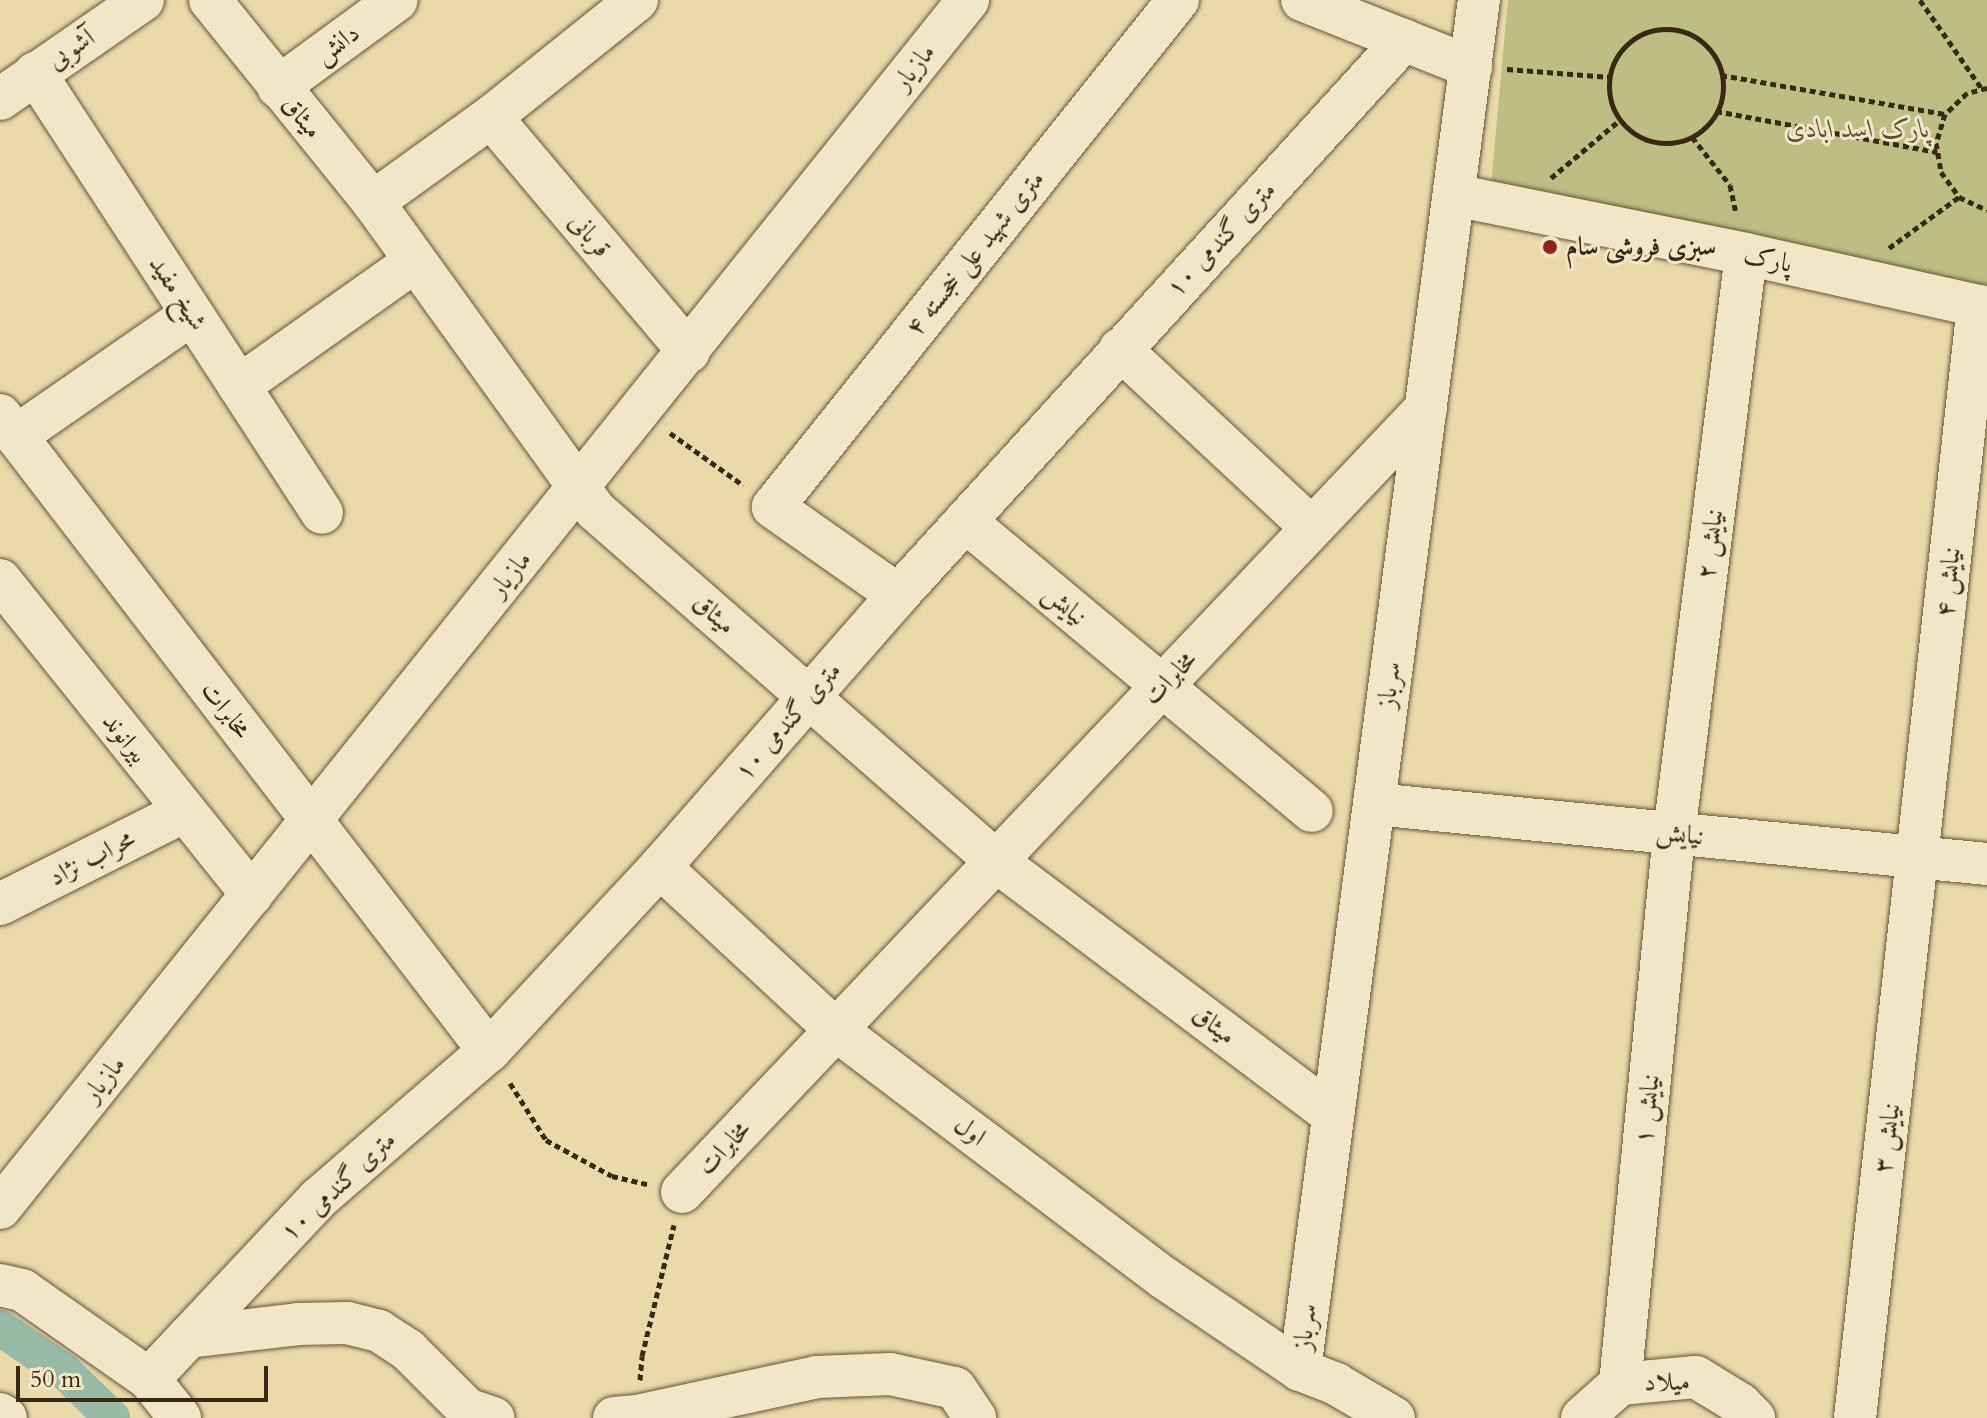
<!DOCTYPE html>
<html>
<head>
<meta charset="utf-8">
<style>
  body { margin:0 }
  #map { position:relative; width:1987px; height:1418px; overflow:hidden; background:#ead9a9; font-family:Cardo,Amiri,serif }
  div>[style] { position:absolute }
  .green>* { inset:0; background:#bcbe84 }
  .canal>* { height:36px; margin:-18px; padding:0 18px; transform-origin:18px; border-radius:18px; background:#98baa7 }
  .path>* { height:5px; margin-top:-2.5px; transform-origin:0; background:repeating-linear-gradient(90deg,#392813 0 6px,transparent 0 10px) }
  .path>.ring { margin:-2.5px; padding:0; box-sizing:content-box; background:none; border:5px solid #392813; border-radius:50% }
  .roads { filter:drop-shadow(0 0 2px #655438) drop-shadow(0 0 2px #655438) }
  .minor>* { height:42px; margin:-21px; padding:0 21px; transform-origin:21px; border-radius:21px; background:#f1e6c7 }
  .dots>* { width:22px; height:22px; translate:-50% -50%; box-sizing:border-box; border:4px solid #f1e6c7; border-radius:50% }
  span { translate:-50% -50%; white-space:nowrap; text-align:center; line-height:1.15; -webkit-text-stroke:6px #f1e6c7; paint-order:stroke }
  .street-label { font-size:26px; color:#392813 }
  .park-label { font-size:26px; color:#5a4e2f; font-style:italic }
  .poi-label { font-size:26px; color:#392813; font-weight:700 }
  .left { translate:0 -50%; text-align:left }
  .scale { position:absolute; left:16px; top:1366px; width:252px; height:36px; box-sizing:border-box; border:4px solid #392813; border-top:0; padding-left:10px; font-size:24px; line-height:28px; white-space:nowrap; color:#392813; -webkit-text-stroke:6px #f1e6c7; paint-order:stroke }
</style>
</head>
<body>
<div id="map">
  <div class="green">
    <div style="clip-path:polygon(1508px 0,1987px 0,1987px 287px,1491px 185px)"></div>
  </div>
  <div class="canal">
    <div style="left:0;top:1328px;width:78px;rotate:34.1deg"></div>
    <div style="left:65px;top:1372px;width:66px;rotate:44.4deg"></div>
  </div>
  <div class="path">
    <div style="left:1920px;top:0;width:108px;rotate:55.1deg"></div>
    <div class="ring" style="left:1609px;top:29px;width:109px;height:109px"></div>
    <div style="left:1507px;top:69px;width:103px;rotate:4.4deg"></div>
    <div style="left:1721px;top:75px;width:227px;rotate:9.9deg"></div>
    <div style="left:1987px;top:88px;width:21px;rotate:166deg"></div>
    <div style="left:1967px;top:93px;width:30px;rotate:136deg"></div>
    <div style="left:1945px;top:114px;width:30px;rotate:107deg"></div>
    <div style="left:1936px;top:143px;width:29px;rotate:80deg"></div>
    <div style="left:1941px;top:172px;width:31px;rotate:54deg"></div>
    <div style="left:1959px;top:197px;width:31px;rotate:25deg"></div>
    <div style="left:1716px;top:111px;width:225px;rotate:10.5deg"></div>
    <div style="left:1692px;top:137px;width:61px;rotate:51.6deg"></div>
    <div style="left:1730px;top:185px;width:30px;rotate:78deg"></div>
    <div style="left:1551px;top:178px;width:92px;rotate:-40.1deg"></div>
    <div style="left:1889px;top:248px;width:87px;rotate:-36.1deg"></div>
    <div style="left:670px;top:433px;width:90px;rotate:35.5deg"></div>
    <div style="left:510px;top:1083px;width:67px;rotate:57.7deg"></div>
    <div style="left:546px;top:1140px;width:75px;rotate:28.6deg"></div>
    <div style="left:612px;top:1176px;width:36px;rotate:13deg"></div>
    <div style="left:640px;top:1380px;width:24px;rotate:-85deg"></div>
    <div style="left:642px;top:1356px;width:135px;rotate:-76.3deg"></div>
  </div>
  <div class="roads">
    <div class="minor">
      <div style="left:210px;top:0;width:260px;rotate:51.1deg"></div>
      <div style="left:373px;top:202px;width:380px;rotate:54.2deg"></div>
      <div style="left:595px;top:510px;width:533px;rotate:41.2deg"></div>
      <div style="left:996px;top:861px;width:422px;rotate:37deg"></div>
      <div style="left:637px;top:0;width:187px;rotate:141.3deg"></div>
      <div style="left:491px;top:117px;width:307px;rotate:49.9deg"></div>
      <div style="left:1302px;top:0;width:182px;rotate:21.6deg"></div>
      <div style="left:35px;top:73px;width:525px;rotate:56.88deg"></div>
      <div style="left:278px;top:87px;width:147px;rotate:-36.2deg"></div>
      <div style="left:0;top:99px;width:174px;rotate:-34.7deg"></div>
      <div style="left:1454px;top:195px;width:298px;rotate:11.4deg"></div>
      <div style="left:1746px;top:254px;width:247px;rotate:12.6deg"></div>
      <div style="left:373px;top:202px;width:145px;rotate:-35.8deg"></div>
      <div style="left:1120px;top:349px;width:262px;rotate:43deg"></div>
      <div style="left:239px;top:386px;width:214px;rotate:-35.3deg"></div>
      <div style="left:0;top:415px;width:802px;rotate:52.44deg"></div>
      <div style="left:16px;top:436px;width:214px;rotate:-34.7deg"></div>
      <div style="left:965px;top:521px;width:452px;rotate:39.9deg"></div>
      <div style="left:0;top:580px;width:403px;rotate:51.3deg"></div>
      <div style="left:898px;top:595px;width:153px;rotate:-144.9deg"></div>
      <div style="left:773px;top:507px;width:649px;rotate:-51.38deg"></div>
      <div style="left:1374px;top:804px;width:616px;rotate:5.59deg"></div>
      <div style="left:660px;top:867px;width:240px;rotate:42.8deg"></div>
      <div style="left:836px;top:1030px;width:411px;rotate:37.1deg"></div>
      <div style="left:1164px;top:1278px;width:164px;rotate:34.1deg"></div>
      <div style="left:1300px;top:1370px;width:39px;rotate:21deg"></div>
      <div style="left:1336px;top:1384px;width:67px;rotate:30.4deg"></div>
      <div style="left:0;top:904px;width:205px;rotate:-26.7deg"></div>
      <div style="left:682px;top:1192px;width:1081px;rotate:-46.5deg"></div>
      <div style="left:0;top:1208px;width:1548px;rotate:-51.29deg"></div>
      <div style="left:0;top:1285px;width:23px;rotate:13deg"></div>
      <div style="left:22px;top:1290px;width:155px;rotate:35deg"></div>
      <div style="left:149px;top:1379px;width:50px;rotate:51.5deg"></div>
      <div style="left:188px;top:1337px;width:111px;rotate:-6.7deg"></div>
      <div style="left:298px;top:1324px;width:49px;rotate:-1.2deg"></div>
      <div style="left:347px;top:1323px;width:33px;rotate:14deg"></div>
      <div style="left:379px;top:1331px;width:35px;rotate:33deg"></div>
      <div style="left:408px;top:1350px;width:83px;rotate:45deg"></div>
      <div style="left:467px;top:1409px;width:28px;rotate:19deg"></div>
      <div style="left:1300px;top:1370px;width:1382px;rotate:-82.56deg"></div>
      <div style="left:149px;top:1379px;width:248px;rotate:-46.8deg"></div>
      <div style="left:319px;top:1198px;width:225px;rotate:-40.9deg"></div>
      <div style="left:489px;top:1051px;width:251px;rotate:-47.1deg"></div>
      <div style="left:660px;top:867px;width:361px;rotate:-48.8deg"></div>
      <div style="left:898px;top:595px;width:751px;rotate:-47.64deg"></div>
      <div style="left:1620px;top:1384px;width:553px;rotate:-84.39deg"></div>
      <div style="left:1674px;top:834px;width:584px;rotate:-82.92deg"></div>
      <div style="left:0;top:1414px;width:7px;rotate:34deg"></div>
      <div style="left:614px;top:1418px;width:23px;rotate:-5deg"></div>
      <div style="left:637px;top:1416px;width:184px;rotate:-12.2deg"></div>
      <div style="left:817px;top:1377px;width:73px;rotate:-2.4deg"></div>
      <div style="left:890px;top:1374px;width:66px;rotate:12.2deg"></div>
      <div style="left:955px;top:1388px;width:36px;rotate:56deg"></div>
      <div style="left:1582px;top:1418px;width:51px;rotate:-41.8deg"></div>
      <div style="left:1620px;top:1384px;width:76px;rotate:-5.3deg"></div>
      <div style="left:1696px;top:1377px;width:52px;rotate:31.5deg"></div>
      <div style="left:1740px;top:1404px;width:20px;rotate:45deg"></div>
      <div style="left:1855px;top:1418px;width:1119px;rotate:-83.69deg"></div>
    </div>
  </div>
  <div class="dots">
    <div style="left:1550px;top:247px;background:#8f2418"></div>
  </div>
  <div class="street-label">
    <span style="left:337px;top:44px;rotate:-36deg">دانش</span>
    <span style="left:71px;top:49px;rotate:-34deg">آشوبی</span>
    <span style="left:914px;top:67px;rotate:-52deg">مازیار</span>
    <span style="left:302px;top:117px;rotate:50deg">میثاق</span>
    <span style="left:590px;top:235px;rotate:50deg">قربانی</span>
    <span style="left:1221px;top:239px;rotate:-47deg">۱۰ متری گندمی</span>
    <span style="left:975px;top:253px;rotate:-51deg">۴ متری شهید علی خجسته</span>
    <span style="left:1768px;top:259px;rotate:12deg">پارک</span>
    <span style="left:178px;top:293px;rotate:57deg">شیخ مفید</span>
    <span style="left:1710px;top:544px;rotate:-83deg">نیایش ۲</span>
    <span style="left:510px;top:574px;rotate:-51deg">مازیار</span>
    <span style="left:1948px;top:582px;rotate:-84deg">نیایش ۴</span>
    <span style="left:1065px;top:605px;rotate:40deg">نیایش</span>
    <span style="left:714px;top:614px;rotate:41deg">میثاق</span>
    <span style="left:1170px;top:678px;rotate:-46deg">مخابرات</span>
    <span style="left:1389px;top:685px;rotate:-83deg">سرباز</span>
    <span style="left:226px;top:710px;rotate:52deg">مخابرات</span>
    <span style="left:788px;top:721px;rotate:-49deg">۱۰ متری گندمی</span>
    <span style="left:125px;top:738px;rotate:52deg">بیرانوند</span>
    <span style="left:1680px;top:834px;rotate:6deg">نیایش</span>
    <span style="left:92px;top:858px;rotate:-27deg">محراب نژاد</span>
    <span style="left:1214px;top:1025px;rotate:37deg">میثاق</span>
    <span style="left:104px;top:1079px;rotate:-51deg">مازیار</span>
    <span style="left:1647px;top:1109px;rotate:-84deg">نیایش ۱</span>
    <span style="left:970px;top:1131px;rotate:37deg">اول</span>
    <span style="left:1887px;top:1138px;rotate:-83deg">نیایش ۳</span>
    <span style="left:724px;top:1148px;rotate:-47deg">مخابرات</span>
    <span style="left:338px;top:1186px;rotate:-43deg">۱۰ متری گندمی</span>
    <span style="left:1305px;top:1327px;rotate:-83deg">سرباز</span>
    <span style="left:1667px;top:1382px;rotate:-1deg">میلاد</span>
  </div>
  <div class="park-label">
    <span style="left:1858px;top:129px">پارک اسد ابادی</span>
  </div>
  <div class="poi-label">
    <span class="left" style="left:1566px;top:247px">سبزی فروشی سام</span>
  </div>
  <div class="scale">50 m</div>
</div>
</body>
</html>
